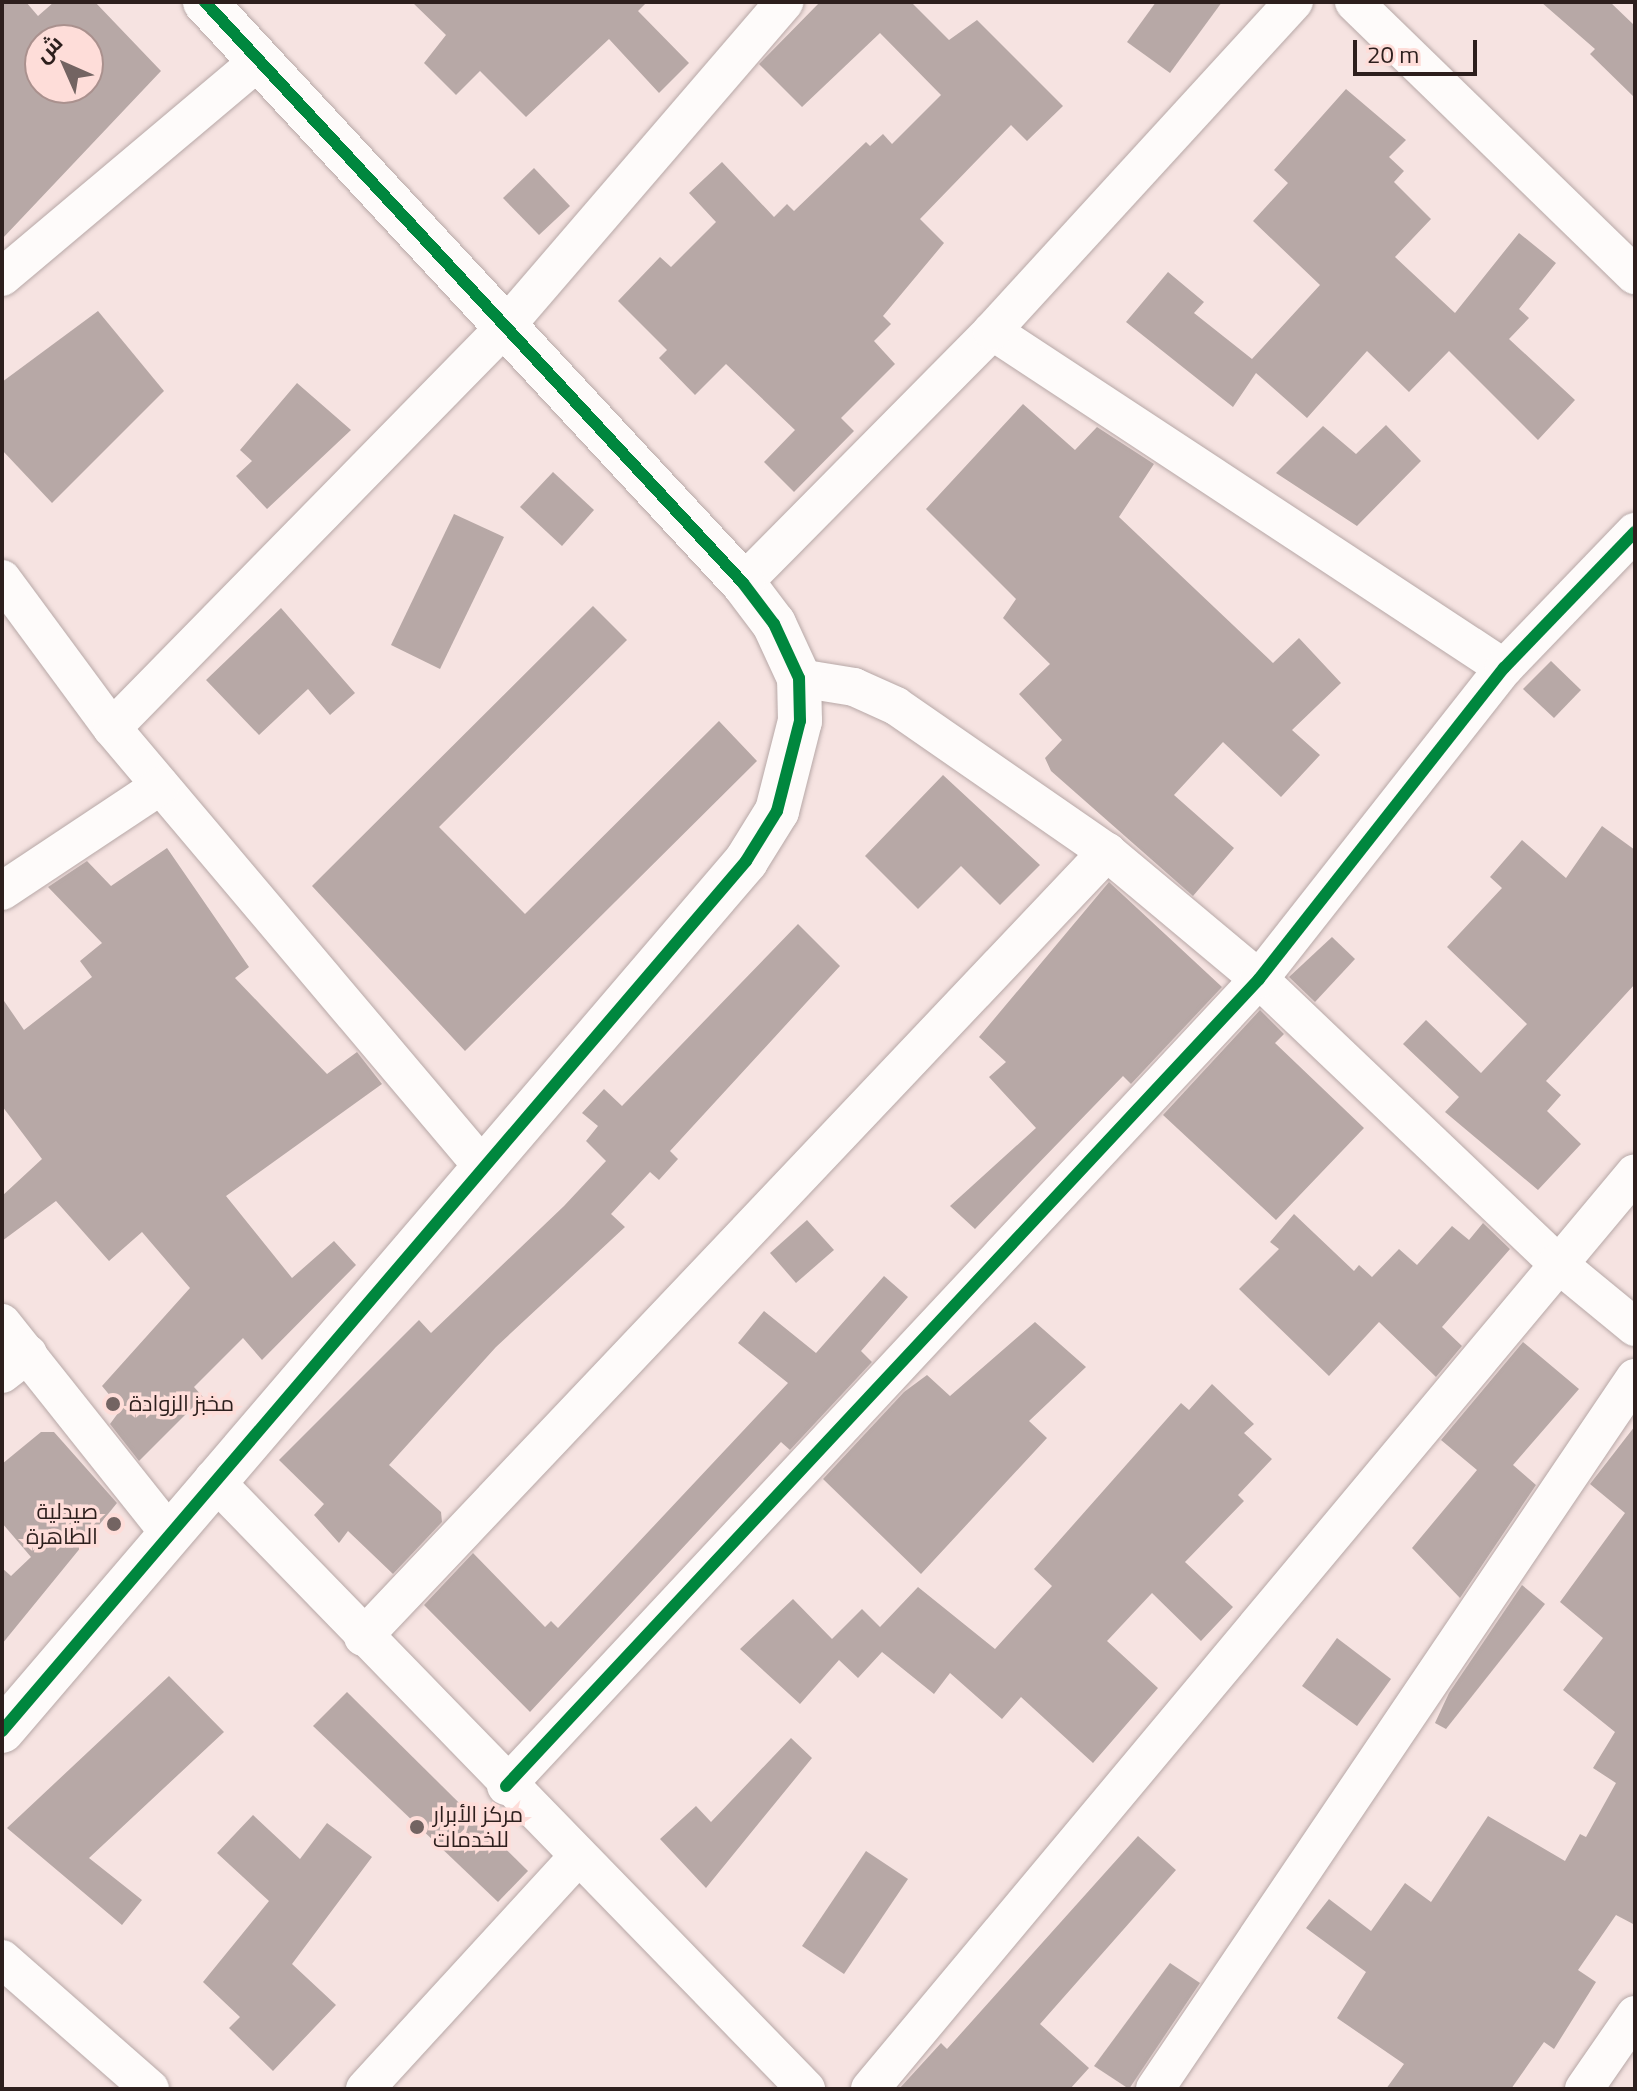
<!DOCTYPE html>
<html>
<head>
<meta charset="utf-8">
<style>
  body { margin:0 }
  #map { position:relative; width:1637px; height:2091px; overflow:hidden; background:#f6e3e1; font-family:"Titillium Web",Cairo,sans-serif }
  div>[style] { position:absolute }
  .building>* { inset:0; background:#b7a8a6 }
  .roads { filter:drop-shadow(0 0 2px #b7a8a7) drop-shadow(0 0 2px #b7a8a7) }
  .minor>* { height:38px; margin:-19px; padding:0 19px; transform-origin:19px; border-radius:19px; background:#fefbfa }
  .tertiary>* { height:44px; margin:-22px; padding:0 22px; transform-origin:22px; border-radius:22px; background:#fefbfa }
  .cycleway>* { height:12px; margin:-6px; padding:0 6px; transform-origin:6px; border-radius:6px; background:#00873e }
  .dots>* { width:22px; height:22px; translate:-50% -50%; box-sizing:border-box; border:4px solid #feddd9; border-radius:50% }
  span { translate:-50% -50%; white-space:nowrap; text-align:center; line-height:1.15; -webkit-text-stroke:7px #feddd9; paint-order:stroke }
  .poi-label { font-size:22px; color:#2d1f1d }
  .left { translate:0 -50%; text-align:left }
  .right { translate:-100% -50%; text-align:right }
  .frame { position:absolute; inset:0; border:4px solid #2d1f1d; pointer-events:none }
  .north { position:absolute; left:24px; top:24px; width:80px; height:80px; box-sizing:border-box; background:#feddd9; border:2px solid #aa918e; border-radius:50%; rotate:315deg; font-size:22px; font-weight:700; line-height:32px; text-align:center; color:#2d1f1d }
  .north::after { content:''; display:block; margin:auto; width:28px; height:36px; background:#736462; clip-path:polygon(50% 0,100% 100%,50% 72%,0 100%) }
  .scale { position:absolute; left:1353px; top:40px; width:124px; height:36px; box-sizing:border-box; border:4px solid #2d1f1d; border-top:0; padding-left:10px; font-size:24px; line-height:28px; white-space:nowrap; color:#2d1f1d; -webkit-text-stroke:6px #feddd9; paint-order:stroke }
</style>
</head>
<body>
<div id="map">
  <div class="building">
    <div style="clip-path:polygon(evenodd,2px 2px,26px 2px,38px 16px,54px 2px,95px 2px,161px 71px,2px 239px,2px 2px,40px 40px,88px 40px,88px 88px,40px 88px,40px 40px)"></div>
    <div style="clip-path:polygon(412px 2px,647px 2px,638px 11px,689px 63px,659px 93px,609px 39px,526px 117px,480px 71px,456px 95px,424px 63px,446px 35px)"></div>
    <div style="clip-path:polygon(820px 2px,911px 2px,949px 40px,977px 20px,1063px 106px,1027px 141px,1011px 125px,920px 219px,944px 243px,883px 316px,891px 324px,874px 341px,895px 364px,841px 418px,854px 431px,794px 492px,764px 462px,795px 430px,726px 364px,695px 395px,659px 358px,667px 350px,618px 301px,660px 257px,671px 267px,716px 222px,689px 193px,722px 162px,774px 217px,787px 204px,794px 211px,866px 142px,870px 146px,883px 134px,892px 144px,941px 95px,880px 33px,802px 107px,759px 64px)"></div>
    <div style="clip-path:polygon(1156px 2px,1222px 2px,1170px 73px,1127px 42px)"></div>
    <div style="clip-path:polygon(1541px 2px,1610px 2px,1635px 26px,1635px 98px,1590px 54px,1595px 49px)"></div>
    <div style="clip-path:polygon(1346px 89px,1406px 140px,1389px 157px,1404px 171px,1394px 182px,1431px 219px,1395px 257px,1455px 313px,1519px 233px,1556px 263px,1519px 309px,1529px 318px,1509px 339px,1575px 400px,1538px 440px,1449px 351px,1409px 392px,1367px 351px,1307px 418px,1256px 373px,1233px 407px,1126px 322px,1168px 272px,1204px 302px,1194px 313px,1252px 359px,1320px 285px,1253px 221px,1288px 183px,1274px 170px)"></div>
    <div style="clip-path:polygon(534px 168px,570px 206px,539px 235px,503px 198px)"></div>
    <div style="clip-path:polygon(98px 311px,164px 391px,52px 503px,2px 450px,2px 382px)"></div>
    <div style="clip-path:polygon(297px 383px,351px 430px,267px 509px,236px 476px,252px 461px,240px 450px)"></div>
    <div style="clip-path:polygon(1023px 404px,1075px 450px,1097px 427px,1154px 464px,1119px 517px,1273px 663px,1299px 638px,1341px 683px,1292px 730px,1320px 755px,1281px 797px,1223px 742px,1174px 795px,1234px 848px,1193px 896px,1051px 771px,1045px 758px,1062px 740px,1019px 694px,1050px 664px,1003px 618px,1016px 599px,926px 509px)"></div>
    <div style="clip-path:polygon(1386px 425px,1421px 461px,1357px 526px,1276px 473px,1323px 426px,1356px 454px)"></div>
    <div style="clip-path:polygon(553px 472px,594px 510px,562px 546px,520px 507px)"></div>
    <div style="clip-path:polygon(454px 514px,504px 537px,440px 669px,391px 645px)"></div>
    <div style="clip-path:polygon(593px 606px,627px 640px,439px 827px,525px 914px,719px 721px,757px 761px,465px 1051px,312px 886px)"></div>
    <div style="clip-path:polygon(281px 608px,355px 693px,330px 715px,308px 689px,259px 735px,206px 680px)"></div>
    <div style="clip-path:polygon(1551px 661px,1581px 690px,1554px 718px,1523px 689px)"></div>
    <div style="clip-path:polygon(943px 775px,1040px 865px,1000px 905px,961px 866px,918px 909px,865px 856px)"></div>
    <div style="clip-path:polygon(1602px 826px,1635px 850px,1635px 984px,1546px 1081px,1561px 1095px,1547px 1111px,1581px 1144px,1538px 1190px,1445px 1112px,1459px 1097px,1403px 1044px,1426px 1020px,1481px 1073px,1527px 1024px,1447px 947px,1502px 888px,1490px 877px,1522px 840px,1566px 878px)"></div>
    <div style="clip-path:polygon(167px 848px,249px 967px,235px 978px,327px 1074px,357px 1052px,382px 1084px,226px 1196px,292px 1278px,334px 1241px,356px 1265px,262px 1360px,243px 1338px,194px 1387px,203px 1397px,139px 1461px,110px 1424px,121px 1409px,102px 1386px,190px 1288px,142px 1232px,109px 1261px,56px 1201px,2px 1241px,2px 1196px,42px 1159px,2px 1106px,2px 998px,24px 1030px,92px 977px,80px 961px,102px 943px,48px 887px,87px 861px,111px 886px)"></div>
    <div style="clip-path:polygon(1109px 882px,1222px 987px,1131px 1084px,1123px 1076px,975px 1229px,950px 1206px,1036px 1128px,989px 1077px,1006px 1062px,979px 1037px)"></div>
    <div style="clip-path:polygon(798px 924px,840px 966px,670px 1151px,678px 1159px,659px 1180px,650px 1172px,611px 1214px,625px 1227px,496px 1347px,389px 1465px,441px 1512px,442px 1522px,393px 1574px,348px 1531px,339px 1543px,314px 1515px,324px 1504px,279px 1460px,419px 1320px,431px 1333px,564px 1206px,606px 1161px,586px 1141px,598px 1126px,582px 1113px,604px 1089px,622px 1106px)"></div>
    <div style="clip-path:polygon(1332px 937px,1355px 959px,1315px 1002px,1289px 977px)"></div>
    <div style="clip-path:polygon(1260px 1010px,1284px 1034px,1275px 1043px,1364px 1128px,1276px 1220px,1163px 1115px)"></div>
    <div style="clip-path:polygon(1294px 1214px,1354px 1271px,1359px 1265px,1372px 1277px,1399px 1249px,1417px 1265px,1452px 1226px,1469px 1240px,1483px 1223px,1510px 1249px,1442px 1327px,1462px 1346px,1436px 1377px,1379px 1322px,1329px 1376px,1239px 1289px,1279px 1249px,1270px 1242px)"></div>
    <div style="clip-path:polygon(807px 1220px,834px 1250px,796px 1283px,770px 1253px)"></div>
    <div style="clip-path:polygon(884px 1276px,908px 1297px,861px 1351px,872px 1362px,790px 1450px,781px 1442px,530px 1712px,424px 1605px,473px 1553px,545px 1627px,551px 1621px,558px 1628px,788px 1383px,738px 1343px,764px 1311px,816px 1353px)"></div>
    <div style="clip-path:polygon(1035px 1322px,1086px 1367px,1029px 1421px,1047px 1438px,921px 1574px,823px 1479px,904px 1392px,927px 1375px,950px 1396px)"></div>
    <div style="clip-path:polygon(1523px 1342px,1579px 1389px,1513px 1465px,1536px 1485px,1460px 1598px,1412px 1548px,1477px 1470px,1441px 1440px)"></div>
    <div style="clip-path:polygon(1212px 1384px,1254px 1424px,1244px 1433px,1272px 1459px,1238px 1495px,1244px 1501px,1185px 1562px,1233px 1607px,1201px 1641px,1152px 1593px,1107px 1641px,1158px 1688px,1093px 1763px,1021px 1697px,1002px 1719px,950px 1673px,934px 1694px,882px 1652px,858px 1678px,839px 1660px,800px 1704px,740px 1649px,793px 1599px,832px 1639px,862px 1609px,880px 1627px,918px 1587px,995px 1649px,1052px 1586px,1034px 1569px,1181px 1403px,1189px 1410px)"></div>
    <div style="clip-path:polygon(1635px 1426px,1635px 1925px,1616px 1915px,1578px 1970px,1596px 1982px,1554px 2049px,1544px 2042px,1511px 2089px,1386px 2089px,1404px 2064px,1337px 2018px,1366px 1972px,1306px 1928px,1329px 1899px,1371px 1931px,1405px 1883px,1431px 1902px,1488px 1816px,1565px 1861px,1580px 1834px,1586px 1837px,1616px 1783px,1593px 1768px,1615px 1732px,1563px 1690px,1603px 1638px,1560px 1602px,1625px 1513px,1590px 1484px)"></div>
    <div style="clip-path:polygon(41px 1432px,54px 1432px,117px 1503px,2px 1644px,2px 1568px,11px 1576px,31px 1557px,2px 1523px,2px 1464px)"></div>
    <div style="clip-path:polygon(1522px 1585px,1545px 1604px,1446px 1729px,1435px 1723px,1449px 1693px)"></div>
    <div style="clip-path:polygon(1337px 1638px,1391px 1679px,1357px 1726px,1302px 1686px)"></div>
    <div style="clip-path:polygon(169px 1676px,224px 1732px,89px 1858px,142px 1900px,122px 1925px,7px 1828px)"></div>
    <div style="clip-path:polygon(347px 1692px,528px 1871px,498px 1902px,313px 1726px)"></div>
    <div style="clip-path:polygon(791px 1738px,812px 1758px,706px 1888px,660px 1839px,696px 1806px,711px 1822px)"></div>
    <div style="clip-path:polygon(253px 1815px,300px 1859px,327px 1823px,372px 1857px,292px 1964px,336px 2005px,273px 2071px,229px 2028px,240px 2017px,203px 1982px,269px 1901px,217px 1853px)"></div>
    <div style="clip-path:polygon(1138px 1836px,1176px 1870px,1040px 2024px,1089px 2068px,1070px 2089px,899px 2089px,941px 2043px,947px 2049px)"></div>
    <div style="clip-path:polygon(866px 1851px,908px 1879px,844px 1974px,802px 1946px)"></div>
    <div style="clip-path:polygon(1170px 1963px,1200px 1983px,1129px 2089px,1094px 2066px)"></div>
  </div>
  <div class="roads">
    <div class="minor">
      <div style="left:1354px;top:2px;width:392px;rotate:44.2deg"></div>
      <div style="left:2px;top:277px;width:332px;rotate:-40.1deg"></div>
      <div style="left:992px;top:331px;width:613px;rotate:33.35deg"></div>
      <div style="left:2px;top:579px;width:185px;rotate:53.6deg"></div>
      <div style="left:112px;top:728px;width:575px;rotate:49.8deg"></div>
      <div style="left:743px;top:583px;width:354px;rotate:-45.3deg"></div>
      <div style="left:992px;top:331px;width:447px;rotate:-47.5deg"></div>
      <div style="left:799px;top:678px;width:56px;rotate:9.3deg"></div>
      <div style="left:854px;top:687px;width:46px;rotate:24.3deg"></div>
      <div style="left:896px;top:706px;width:257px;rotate:34.7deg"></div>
      <div style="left:1107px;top:852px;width:198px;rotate:39.9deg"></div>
      <div style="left:1259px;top:979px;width:412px;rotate:43.6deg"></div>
      <div style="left:1557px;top:1263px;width:101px;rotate:39.4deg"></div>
      <div style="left:112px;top:728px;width:560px;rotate:-45.58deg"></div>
      <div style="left:504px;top:328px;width:430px;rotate:-49.3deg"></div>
      <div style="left:2px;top:891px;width:190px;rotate:-33.6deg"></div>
      <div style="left:2px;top:1323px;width:268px;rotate:51.5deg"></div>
      <div style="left:2px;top:1374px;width:33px;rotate:-38deg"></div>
      <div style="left:213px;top:1479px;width:851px;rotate:45.81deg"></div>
      <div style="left:363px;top:1637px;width:1082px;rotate:-46.54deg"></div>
      <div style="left:506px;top:1786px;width:1104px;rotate:-46.98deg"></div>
      <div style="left:1259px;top:979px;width:396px;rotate:-51.8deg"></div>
      <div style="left:1504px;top:668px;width:189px;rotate:-46.1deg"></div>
      <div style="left:2px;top:1959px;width:197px;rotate:41.3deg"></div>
      <div style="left:365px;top:2089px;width:314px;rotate:-47.5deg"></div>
      <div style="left:870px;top:2089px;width:1193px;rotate:-50.13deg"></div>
      <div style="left:1155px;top:2089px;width:858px;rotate:-55.98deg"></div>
      <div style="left:1584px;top:2089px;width:90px;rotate:-55.4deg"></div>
    </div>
    <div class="tertiary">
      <div style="left:2px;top:1731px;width:1145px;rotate:-49.46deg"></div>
      <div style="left:746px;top:861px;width:59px;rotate:-58.2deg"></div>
      <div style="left:777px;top:811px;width:93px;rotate:-75.7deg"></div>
      <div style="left:800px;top:721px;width:43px;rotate:-91.3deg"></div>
      <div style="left:799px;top:678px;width:60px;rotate:-114.8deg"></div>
      <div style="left:774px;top:624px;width:51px;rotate:-127.1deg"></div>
      <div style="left:743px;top:583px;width:792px;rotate:-132.8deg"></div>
    </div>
  </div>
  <div class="cycleway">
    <div style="left:2px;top:1731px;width:1145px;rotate:-49.46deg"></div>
    <div style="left:746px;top:861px;width:59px;rotate:-58.2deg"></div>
    <div style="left:777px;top:811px;width:93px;rotate:-75.7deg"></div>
    <div style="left:800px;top:721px;width:43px;rotate:-91.3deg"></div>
    <div style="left:799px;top:678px;width:60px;rotate:-114.8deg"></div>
    <div style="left:774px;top:624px;width:51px;rotate:-127.1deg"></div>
    <div style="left:743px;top:583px;width:792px;rotate:-132.8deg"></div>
    <div style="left:506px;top:1786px;width:1104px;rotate:-46.98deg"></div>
    <div style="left:1259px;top:979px;width:396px;rotate:-51.8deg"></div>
    <div style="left:1504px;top:668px;width:189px;rotate:-46.1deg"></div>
  </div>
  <div class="dots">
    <div style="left:113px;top:1404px;background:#736462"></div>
    <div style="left:114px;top:1524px;background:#736462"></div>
    <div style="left:417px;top:1827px;background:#736462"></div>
  </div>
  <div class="poi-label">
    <span class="left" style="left:129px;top:1404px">مخبز الزوادة</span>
    <span class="right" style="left:98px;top:1524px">صيدلية<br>الطاهرة</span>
    <span class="left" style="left:433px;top:1827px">مركز الأبرار<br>للخدمات</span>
  </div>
  <div class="frame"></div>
  <div class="north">ش</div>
  <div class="scale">20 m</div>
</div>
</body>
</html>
